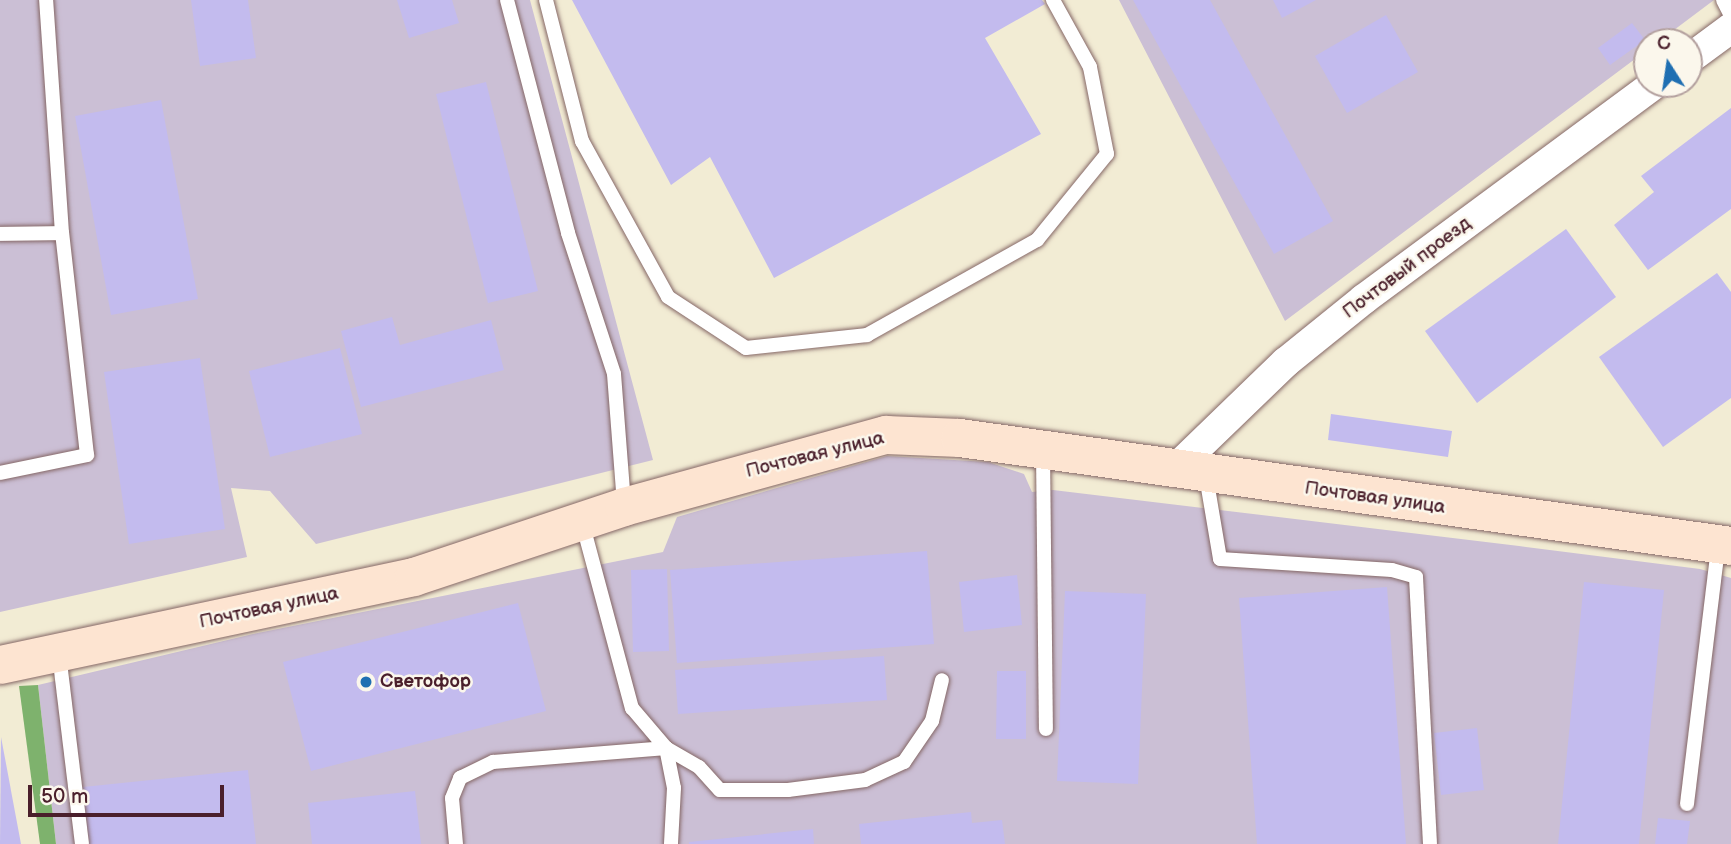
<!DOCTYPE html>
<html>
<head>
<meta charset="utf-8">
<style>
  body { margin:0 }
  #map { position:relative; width:1731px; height:844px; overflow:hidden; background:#f2ecd4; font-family:"Balsamiq Sans",sans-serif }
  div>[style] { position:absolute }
  .industrial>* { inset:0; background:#cbbfd5 }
  .forest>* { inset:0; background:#7eb26d }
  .building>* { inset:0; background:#c3bbee }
  .roads { filter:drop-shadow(0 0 2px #856766) drop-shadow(0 0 2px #856766) }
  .lane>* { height:14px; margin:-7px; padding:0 7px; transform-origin:7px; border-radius:7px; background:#fff }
  .street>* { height:30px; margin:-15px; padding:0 15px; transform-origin:15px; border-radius:15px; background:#fff }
  .secondary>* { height:38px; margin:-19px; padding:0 19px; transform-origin:19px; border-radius:19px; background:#fde4d1 }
  .dots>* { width:19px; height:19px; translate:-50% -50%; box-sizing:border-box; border:4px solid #fbf7ec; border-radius:50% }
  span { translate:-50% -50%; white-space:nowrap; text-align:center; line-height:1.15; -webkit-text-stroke:5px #fbf7ec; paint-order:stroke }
  .street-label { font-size:19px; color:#4a1f2b }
  .poi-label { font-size:19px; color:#4a1f2b; font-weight:700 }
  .left { translate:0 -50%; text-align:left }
  .north { position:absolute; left:1633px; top:28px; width:70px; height:70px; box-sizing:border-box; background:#fbf7ec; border:2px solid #b4a19f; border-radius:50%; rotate:348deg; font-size:19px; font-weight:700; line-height:28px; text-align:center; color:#4a1f2b }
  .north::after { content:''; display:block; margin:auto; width:24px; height:32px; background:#1f6fb2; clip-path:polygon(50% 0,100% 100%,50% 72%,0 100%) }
  .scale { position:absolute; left:28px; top:785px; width:196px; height:32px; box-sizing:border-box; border:4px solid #4a1f2b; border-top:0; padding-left:9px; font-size:21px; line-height:24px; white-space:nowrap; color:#4a1f2b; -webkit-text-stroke:5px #fbf7ec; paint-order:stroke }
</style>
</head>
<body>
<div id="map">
  <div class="industrial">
    <div style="clip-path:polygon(0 0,530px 0,653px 460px,316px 544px,270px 491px,231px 488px,247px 557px,0 612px)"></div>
    <div style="clip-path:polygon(1119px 0,1714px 0,1658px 42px,1647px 42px,1647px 50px,1285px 321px)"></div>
    <div style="clip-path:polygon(887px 456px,988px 462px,1024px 474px,1032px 492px,1053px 490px,1519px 546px,1700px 569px,1731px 578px,1731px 844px,56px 844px,38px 685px,253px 634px,663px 552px,677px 517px)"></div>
  </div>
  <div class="forest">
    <div style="clip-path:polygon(38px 685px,56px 844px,40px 844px,19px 686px)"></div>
  </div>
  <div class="building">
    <div style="clip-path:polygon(191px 0,248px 0,256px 58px,200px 66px)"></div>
    <div style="clip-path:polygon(397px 0,452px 0,459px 23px,409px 38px)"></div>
    <div style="clip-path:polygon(572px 0,1042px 0,1045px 4px,985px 38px,1041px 134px,774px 278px,710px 157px,671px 185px)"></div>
    <div style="clip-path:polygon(1133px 0,1210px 0,1333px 221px,1274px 254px)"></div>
    <div style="clip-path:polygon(1273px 0,1316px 0,1282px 18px)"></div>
    <div style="clip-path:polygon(1386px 15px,1418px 72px,1347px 113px,1315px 56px)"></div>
    <div style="clip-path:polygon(1632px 23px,1645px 40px,1610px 65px,1598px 48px)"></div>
    <div style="clip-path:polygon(486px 82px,538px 291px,488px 303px,436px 94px)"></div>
    <div style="clip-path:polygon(161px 100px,198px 299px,111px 315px,75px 116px)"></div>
    <div style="clip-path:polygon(1731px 108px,1731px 209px,1648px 270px,1614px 225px,1654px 192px,1641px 176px)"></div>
    <div style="clip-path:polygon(1566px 229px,1616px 297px,1477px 403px,1425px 331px)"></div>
    <div style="clip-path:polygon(1717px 273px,1731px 292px,1731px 398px,1663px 447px,1599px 357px)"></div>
    <div style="clip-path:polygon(392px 317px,400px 345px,491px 320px,504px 370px,361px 407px,341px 331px)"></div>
    <div style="clip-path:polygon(340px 348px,362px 434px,270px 457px,249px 371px)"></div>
    <div style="clip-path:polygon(200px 358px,225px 529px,129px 544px,104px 372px)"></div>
    <div style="clip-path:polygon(1331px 414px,1452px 431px,1448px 457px,1328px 440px)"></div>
    <div style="clip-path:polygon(927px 551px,934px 644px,677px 663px,670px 570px)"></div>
    <div style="clip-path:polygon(667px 569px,669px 651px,633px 652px,631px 570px)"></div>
    <div style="clip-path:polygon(1017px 575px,1022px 625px,964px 632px,959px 582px)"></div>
    <div style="clip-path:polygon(1584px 582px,1664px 590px,1639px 844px,1558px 844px)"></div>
    <div style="clip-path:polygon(1387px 587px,1406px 844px,1257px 844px,1239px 598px)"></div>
    <div style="clip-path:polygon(1065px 591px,1146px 594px,1138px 784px,1057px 781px)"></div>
    <div style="clip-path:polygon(518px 603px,546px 711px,311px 771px,283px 662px)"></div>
    <div style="clip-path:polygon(884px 656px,887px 700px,678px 714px,675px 670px)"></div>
    <div style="clip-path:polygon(997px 671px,1026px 671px,1026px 739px,996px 739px)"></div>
    <div style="clip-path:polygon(1477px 728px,1484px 790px,1441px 795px,1434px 733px)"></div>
    <div style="clip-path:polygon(1px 737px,21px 844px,0 844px)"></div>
    <div style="clip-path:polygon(248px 770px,256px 844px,89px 844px,83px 787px)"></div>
    <div style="clip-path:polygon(415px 791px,421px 844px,312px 844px,308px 803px)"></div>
    <div style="clip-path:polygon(971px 812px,972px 823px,1002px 820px,1005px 844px,861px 844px,859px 824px)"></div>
    <div style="clip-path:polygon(1658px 818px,1690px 821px,1687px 844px,1655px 844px)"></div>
    <div style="clip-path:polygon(813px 829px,814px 844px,689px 844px,689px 842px)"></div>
  </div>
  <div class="roads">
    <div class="lane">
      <div style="left:507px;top:0;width:241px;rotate:75.3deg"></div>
      <div style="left:568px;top:233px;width:148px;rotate:71.9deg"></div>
      <div style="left:614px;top:374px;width:130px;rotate:85.6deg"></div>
      <div style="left:546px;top:0;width:146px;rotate:75.7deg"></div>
      <div style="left:582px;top:141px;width:178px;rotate:61.1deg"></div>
      <div style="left:668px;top:297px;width:93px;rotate:33.2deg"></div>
      <div style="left:746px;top:348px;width:122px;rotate:-6.1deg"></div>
      <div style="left:867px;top:335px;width:195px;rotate:-29.2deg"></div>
      <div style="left:1037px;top:240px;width:111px;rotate:-50.9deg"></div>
      <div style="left:1107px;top:154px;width:89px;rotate:-101.1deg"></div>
      <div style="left:1090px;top:67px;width:77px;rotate:-118.9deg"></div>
      <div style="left:1723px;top:0;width:18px;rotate:63deg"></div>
      <div style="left:0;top:234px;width:62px;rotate:-0.9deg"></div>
      <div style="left:1043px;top:451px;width:278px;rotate:89.4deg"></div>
      <div style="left:0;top:473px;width:89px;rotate:-11.7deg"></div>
      <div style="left:87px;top:455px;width:223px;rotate:-96.4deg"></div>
      <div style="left:62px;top:233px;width:234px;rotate:-93.9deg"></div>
      <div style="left:1206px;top:476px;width:84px;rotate:80.4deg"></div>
      <div style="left:1220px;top:559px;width:172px;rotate:3.7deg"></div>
      <div style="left:1392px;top:570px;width:25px;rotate:16deg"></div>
      <div style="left:1416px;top:577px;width:267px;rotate:87deg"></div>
      <div style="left:582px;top:522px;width:193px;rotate:75deg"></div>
      <div style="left:632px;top:708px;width:52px;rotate:49.6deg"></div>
      <div style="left:666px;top:748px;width:41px;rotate:78.7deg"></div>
      <div style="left:674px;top:788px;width:56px;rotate:93.1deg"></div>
      <div style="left:59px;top:654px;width:191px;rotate:83.1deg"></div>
      <div style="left:1687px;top:804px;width:260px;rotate:-83.1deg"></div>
      <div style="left:456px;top:844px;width:46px;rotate:-95deg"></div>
      <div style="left:452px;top:798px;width:22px;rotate:-68deg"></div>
      <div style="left:460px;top:778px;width:37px;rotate:-26deg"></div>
      <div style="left:493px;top:762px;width:174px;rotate:-4.6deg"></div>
      <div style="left:666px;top:748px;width:38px;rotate:30deg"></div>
      <div style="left:699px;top:767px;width:31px;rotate:48deg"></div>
      <div style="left:720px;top:790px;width:68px"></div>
      <div style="left:788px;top:790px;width:78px;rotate:-7.4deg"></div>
      <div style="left:865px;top:780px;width:43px;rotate:-24.8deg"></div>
      <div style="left:904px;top:762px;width:50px;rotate:-55.7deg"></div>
      <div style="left:932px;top:721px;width:42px;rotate:-76.3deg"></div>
    </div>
    <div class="street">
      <div style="left:1689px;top:59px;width:52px;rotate:-36.4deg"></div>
      <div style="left:1174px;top:470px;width:156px;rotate:-44deg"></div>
      <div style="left:1286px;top:362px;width:100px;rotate:-38.9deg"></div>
      <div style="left:1364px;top:299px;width:362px;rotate:-36.5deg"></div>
    </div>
    <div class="secondary">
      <div style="left:0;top:665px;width:423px;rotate:-12deg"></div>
      <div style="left:414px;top:577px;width:221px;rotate:-18.4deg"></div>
      <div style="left:624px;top:507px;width:272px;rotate:-15.4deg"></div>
      <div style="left:886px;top:435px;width:74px;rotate:2.3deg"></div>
      <div style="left:960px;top:438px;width:779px;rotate:7.97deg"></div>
    </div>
  </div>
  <div class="dots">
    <div style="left:366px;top:682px;background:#1f6fb2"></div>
  </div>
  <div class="street-label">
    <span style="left:1407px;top:268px;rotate:-37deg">Почтовый проезд</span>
    <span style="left:815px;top:455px;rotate:-14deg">Почтовая улица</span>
    <span style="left:1375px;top:498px;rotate:8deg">Почтовая улица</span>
    <span style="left:269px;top:608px;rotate:-12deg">Почтовая улица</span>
  </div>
  <div class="poi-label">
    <span class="left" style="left:380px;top:682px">Светофор</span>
  </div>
  <div class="north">С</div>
  <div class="scale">50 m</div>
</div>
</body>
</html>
